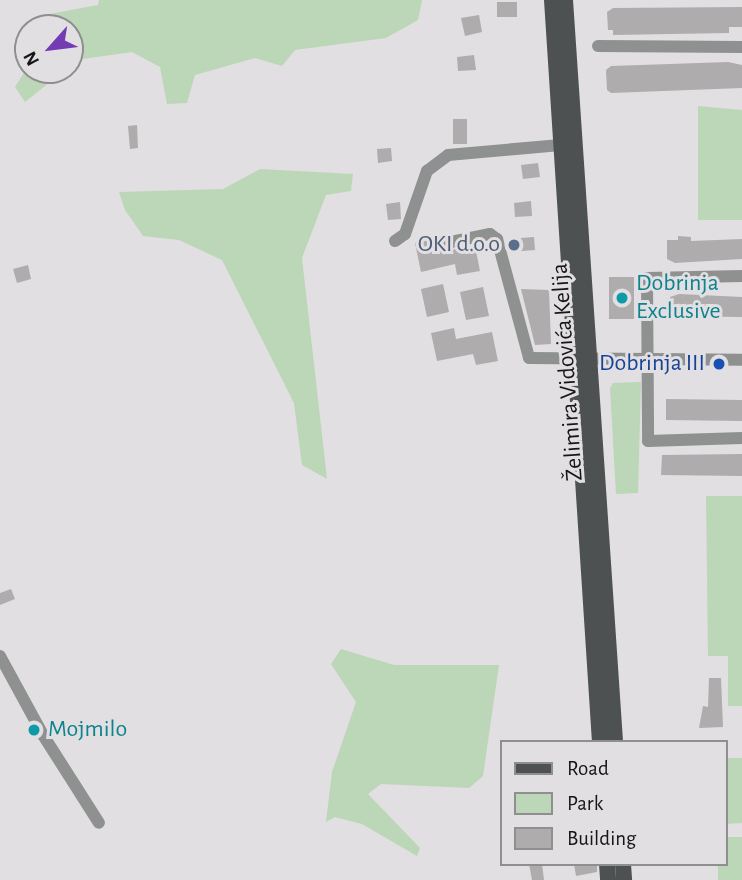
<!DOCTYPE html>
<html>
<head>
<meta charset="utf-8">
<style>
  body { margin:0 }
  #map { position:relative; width:742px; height:880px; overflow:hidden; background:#e1dfe1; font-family:"Alegreya Sans",sans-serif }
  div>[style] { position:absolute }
  .green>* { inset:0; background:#bcd7b7 }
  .building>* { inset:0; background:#afacae }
  .minor>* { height:12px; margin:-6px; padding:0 6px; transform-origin:6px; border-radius:6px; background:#8f9191 }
  .major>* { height:16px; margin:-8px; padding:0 8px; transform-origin:8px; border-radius:8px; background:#4e5151 }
  .dots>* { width:19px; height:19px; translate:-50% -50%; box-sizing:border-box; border:4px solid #e1dfe1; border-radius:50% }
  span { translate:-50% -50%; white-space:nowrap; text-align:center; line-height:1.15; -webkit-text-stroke:6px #e1dfe1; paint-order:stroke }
  .service-label { font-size:24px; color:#4e5e75 }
  .right { translate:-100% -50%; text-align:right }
  .culture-label { font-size:24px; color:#0d838f }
  .left { translate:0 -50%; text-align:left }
  .transit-label { font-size:24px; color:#164399 }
  .street-label { font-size:24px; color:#171617 }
  .legend { position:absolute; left:500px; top:740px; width:228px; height:126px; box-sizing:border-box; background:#e1dfe1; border:2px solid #908f90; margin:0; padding:9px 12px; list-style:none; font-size:21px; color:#171617 }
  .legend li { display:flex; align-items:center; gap:14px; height:35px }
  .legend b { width:35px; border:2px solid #908f90 }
  .north { position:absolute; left:14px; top:14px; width:70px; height:70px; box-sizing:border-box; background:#e1dfe1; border:2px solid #908f90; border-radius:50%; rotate:242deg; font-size:19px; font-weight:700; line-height:28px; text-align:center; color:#171617 }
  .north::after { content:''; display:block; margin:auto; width:24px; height:32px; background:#743cb3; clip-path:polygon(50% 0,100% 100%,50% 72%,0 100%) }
</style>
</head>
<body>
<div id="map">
  <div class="green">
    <div style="clip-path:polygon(99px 0,422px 0,418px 20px,386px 38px,295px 50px,282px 66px,255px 58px,195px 75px,187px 103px,167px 104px,160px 67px,132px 52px,76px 60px,70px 66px,70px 28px,28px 28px,28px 54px,27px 27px,44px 15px,98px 5px)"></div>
    <div style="clip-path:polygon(28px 66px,28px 70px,65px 70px,25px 102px,15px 87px)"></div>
    <div style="clip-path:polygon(698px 106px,742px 110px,742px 220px,698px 220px)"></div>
    <div style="clip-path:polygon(260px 169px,353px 174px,351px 191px,326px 195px,302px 258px,327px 479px,302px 465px,294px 403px,222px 260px,179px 240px,143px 236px,125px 210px,119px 192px,223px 189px)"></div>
    <div style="clip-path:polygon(641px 382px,638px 493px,616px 494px,610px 388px,613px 383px)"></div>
    <div style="clip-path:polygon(706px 496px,742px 496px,742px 706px,728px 706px,728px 656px,708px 656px)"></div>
    <div style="clip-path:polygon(341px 649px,394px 665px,499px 665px,483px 776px,469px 788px,381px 784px,368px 794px,420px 848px,417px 856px,362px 824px,335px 817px,326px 822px,332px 772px,356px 702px,331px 664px)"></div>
    <div style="clip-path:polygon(742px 758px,742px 823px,726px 824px,726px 758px)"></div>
    <div style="clip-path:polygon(726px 837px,742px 837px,742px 880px,718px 880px,718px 864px,726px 864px)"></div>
  </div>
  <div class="building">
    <div style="clip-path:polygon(497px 2px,517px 2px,517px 17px,497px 17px)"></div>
    <div style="clip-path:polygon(742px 7px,742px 27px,729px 27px,729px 33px,613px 35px,613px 30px,608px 30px,607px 12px,613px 8px)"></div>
    <div style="clip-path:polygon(479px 15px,482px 32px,465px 36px,461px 18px)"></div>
    <div style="clip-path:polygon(474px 55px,476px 70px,458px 71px,457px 57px)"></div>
    <div style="clip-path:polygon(728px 62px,742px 65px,742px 88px,611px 93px,607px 90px,606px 70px,611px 66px)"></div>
    <div style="clip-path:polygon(453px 119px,467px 119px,467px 144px,453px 144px)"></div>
    <div style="clip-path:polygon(137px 125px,138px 148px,130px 149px,128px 126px)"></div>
    <div style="clip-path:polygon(391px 148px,392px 161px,378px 163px,377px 149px)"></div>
    <div style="clip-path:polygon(538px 163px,540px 177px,523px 179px,521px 165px)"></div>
    <div style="clip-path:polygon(531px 201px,532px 216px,515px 217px,514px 203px)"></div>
    <div style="clip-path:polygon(400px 202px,401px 219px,388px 220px,386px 204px)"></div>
    <div style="clip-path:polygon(678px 236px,691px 237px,691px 241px,742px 239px,742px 259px,675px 263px,667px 259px,667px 240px,678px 240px)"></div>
    <div style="clip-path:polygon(534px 237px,535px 250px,509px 252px,508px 239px)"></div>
    <div style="clip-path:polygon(437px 238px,444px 251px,475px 246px,480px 271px,457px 275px,455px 264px,421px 272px,415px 243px)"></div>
    <div style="clip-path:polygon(28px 265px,31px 279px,17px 283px,13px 269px)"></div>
    <div style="clip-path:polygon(609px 277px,634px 277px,634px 319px,609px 319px)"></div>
    <div style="clip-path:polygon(443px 284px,449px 312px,427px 317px,421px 289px)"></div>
    <div style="clip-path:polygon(483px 287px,489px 316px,466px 320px,460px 292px)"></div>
    <div style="clip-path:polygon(521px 289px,549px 290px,551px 344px,535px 345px)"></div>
    <div style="clip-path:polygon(679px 294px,742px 297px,742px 317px,670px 316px,670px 297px)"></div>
    <div style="clip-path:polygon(454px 328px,456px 339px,492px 332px,498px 361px,476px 365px,473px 354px,437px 361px,431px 333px)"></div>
    <div style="clip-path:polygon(666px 399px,742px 400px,742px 421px,666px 420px)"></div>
    <div style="clip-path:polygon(742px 454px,742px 476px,661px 475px,662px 455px)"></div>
    <div style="clip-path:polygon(11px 589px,15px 599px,0 605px,0 593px)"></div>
    <div style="clip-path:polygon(709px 678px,721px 678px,723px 727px,699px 728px,703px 706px,708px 707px)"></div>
    <div style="clip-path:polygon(529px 864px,542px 864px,544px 880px,532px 880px)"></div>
    <div style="clip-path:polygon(574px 864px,597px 864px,597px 872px,576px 876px)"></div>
  </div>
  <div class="minor">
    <div style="left:598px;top:46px;width:144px;rotate:0.4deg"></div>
    <div style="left:395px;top:241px;width:12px;rotate:-35deg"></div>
    <div style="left:405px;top:234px;width:67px;rotate:-70.8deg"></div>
    <div style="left:427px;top:171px;width:26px;rotate:-37deg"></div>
    <div style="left:448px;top:155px;width:113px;rotate:-5.1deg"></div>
    <div style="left:446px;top:243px;width:45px;rotate:-11.6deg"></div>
    <div style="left:490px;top:234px;width:9px;rotate:36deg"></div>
    <div style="left:497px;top:239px;width:123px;rotate:74.9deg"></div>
    <div style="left:529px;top:358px;width:213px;rotate:0.5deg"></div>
    <div style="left:742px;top:276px;width:95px;rotate:178.8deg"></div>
    <div style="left:647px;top:278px;width:163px;rotate:89.6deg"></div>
    <div style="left:648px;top:441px;width:94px;rotate:-1.8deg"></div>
    <div style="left:0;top:656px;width:90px;rotate:61.4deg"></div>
    <div style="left:43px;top:735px;width:104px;rotate:57.5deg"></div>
  </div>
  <div class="major">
    <div style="left:552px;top:0;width:744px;rotate:86.3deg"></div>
    <div style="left:565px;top:0;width:744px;rotate:86.14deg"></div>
    <div style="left:607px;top:864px;width:16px;rotate:86deg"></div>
    <div style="left:623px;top:864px;width:16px;rotate:86deg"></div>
  </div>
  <div class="dots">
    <div style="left:514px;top:245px;background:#5c6f8a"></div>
    <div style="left:622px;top:298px;background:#0f9aa8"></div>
    <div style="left:719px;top:364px;background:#1a4fb4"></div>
    <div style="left:34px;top:730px;background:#0f9aa8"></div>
  </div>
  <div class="service-label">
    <span class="right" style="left:500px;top:245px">OKI d.o.o</span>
  </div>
  <div class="culture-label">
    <span class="left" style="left:636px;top:298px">Dobrinja<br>Exclusive</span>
    <span class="left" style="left:48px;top:730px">Mojmilo</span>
  </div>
  <div class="transit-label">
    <span class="right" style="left:705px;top:364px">Dobrinja III</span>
  </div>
  <div class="street-label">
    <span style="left:568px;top:372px;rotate:-94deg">Želimira Vidovića Kelija</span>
  </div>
  <ul class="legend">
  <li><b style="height:9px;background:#4e5151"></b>Road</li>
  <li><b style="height:19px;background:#bcd7b7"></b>Park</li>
  <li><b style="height:19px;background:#afacae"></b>Building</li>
  </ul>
  <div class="north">N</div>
</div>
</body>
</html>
